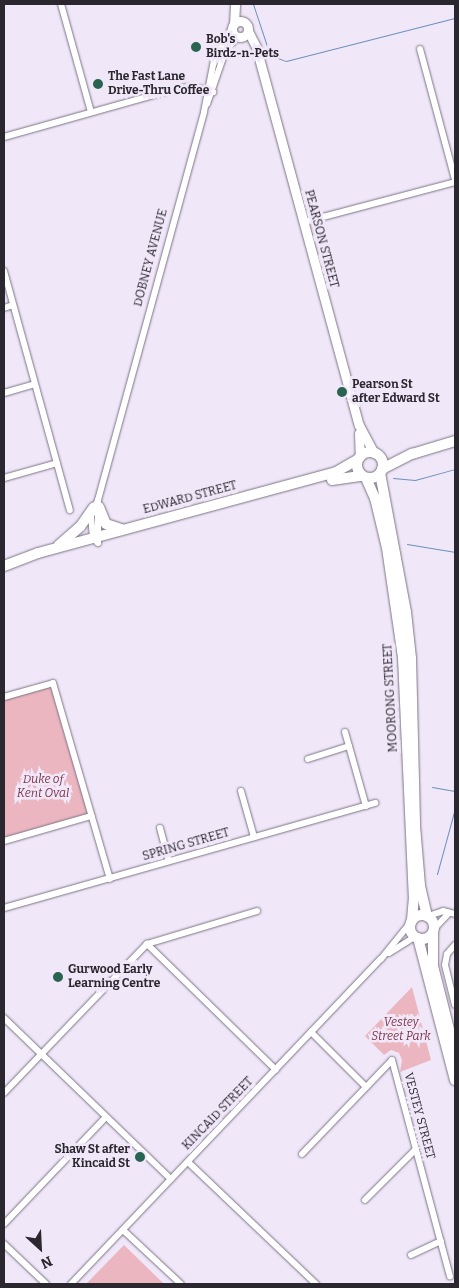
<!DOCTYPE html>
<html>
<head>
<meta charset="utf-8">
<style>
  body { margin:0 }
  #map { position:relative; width:459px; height:1288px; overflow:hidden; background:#f0e7f9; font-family:Bitter,serif }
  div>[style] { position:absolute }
  .green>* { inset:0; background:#ecb6c1 }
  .stream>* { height:1px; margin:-0.5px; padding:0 0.5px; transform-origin:0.5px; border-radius:0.5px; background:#6e91ba }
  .roads { filter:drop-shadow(0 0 1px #7c7483) drop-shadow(0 0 1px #7c7483) }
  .minor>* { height:6px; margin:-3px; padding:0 3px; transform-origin:3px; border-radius:3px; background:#fff }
  .major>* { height:9px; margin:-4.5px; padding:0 4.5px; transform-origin:4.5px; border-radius:4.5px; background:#fff }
  .major>.ring { margin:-4.5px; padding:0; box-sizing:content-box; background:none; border:9px solid #fff; border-radius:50% }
  .highway>* { height:10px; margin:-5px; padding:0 5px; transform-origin:5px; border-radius:5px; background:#fff }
  .highway>.ring { margin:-5px; padding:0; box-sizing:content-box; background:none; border:10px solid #fff; border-radius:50% }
  .dots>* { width:14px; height:14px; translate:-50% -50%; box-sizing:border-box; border:2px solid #f0e7f9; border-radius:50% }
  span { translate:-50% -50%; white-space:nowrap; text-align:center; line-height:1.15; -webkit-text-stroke:5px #f0e7f9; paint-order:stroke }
  .poi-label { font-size:12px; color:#2b272e; font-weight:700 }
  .left { translate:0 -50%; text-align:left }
  .right { translate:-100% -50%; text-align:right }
  .street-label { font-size:12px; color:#2b272e }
  .park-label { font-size:12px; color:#7f364a; font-style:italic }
  .frame { position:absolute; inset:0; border:5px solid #2b272e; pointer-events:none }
  .north { position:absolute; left:15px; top:1223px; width:50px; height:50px; -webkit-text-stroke:4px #f0e7f9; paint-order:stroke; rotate:155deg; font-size:14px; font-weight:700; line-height:20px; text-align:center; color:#2b272e }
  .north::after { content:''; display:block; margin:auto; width:18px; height:22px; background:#2b272e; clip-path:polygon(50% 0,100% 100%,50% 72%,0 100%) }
</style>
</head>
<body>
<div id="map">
  <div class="green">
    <div style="clip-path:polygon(53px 683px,91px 816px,4px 841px,4px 697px)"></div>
    <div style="clip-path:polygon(412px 987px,431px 1060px,400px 1072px,402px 1060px,399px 1053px,391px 1050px,384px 1055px,365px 1036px)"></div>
    <div style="clip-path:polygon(124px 1245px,164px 1284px,86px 1284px)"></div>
  </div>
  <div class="stream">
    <div style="left:253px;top:4px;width:54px;rotate:71.6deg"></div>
    <div style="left:270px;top:55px;width:17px;rotate:21deg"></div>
    <div style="left:286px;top:61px;width:174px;rotate:-14.3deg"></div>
    <div style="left:393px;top:478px;width:22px;rotate:5deg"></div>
    <div style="left:415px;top:480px;width:41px;rotate:-15.4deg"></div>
    <div style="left:407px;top:544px;width:49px;rotate:9.5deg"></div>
    <div style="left:432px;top:787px;width:23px;rotate:10deg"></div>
    <div style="left:437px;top:874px;width:68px;rotate:-74.7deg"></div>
  </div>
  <div class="roads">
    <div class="minor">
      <div style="left:61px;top:4px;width:112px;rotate:74.5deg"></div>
      <div style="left:420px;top:49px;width:136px;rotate:75deg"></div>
      <div style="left:207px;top:104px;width:52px;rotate:-70.9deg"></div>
      <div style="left:224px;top:55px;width:23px;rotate:-56deg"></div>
      <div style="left:4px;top:137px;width:181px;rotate:-15.7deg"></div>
      <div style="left:178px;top:88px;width:16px;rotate:-4deg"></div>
      <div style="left:194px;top:87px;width:20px;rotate:15deg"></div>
      <div style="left:304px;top:222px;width:156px;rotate:-14.8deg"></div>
      <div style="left:4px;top:271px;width:248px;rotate:74.6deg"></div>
      <div style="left:4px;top:308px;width:9px;rotate:-18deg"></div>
      <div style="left:4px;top:393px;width:32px;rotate:-16deg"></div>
      <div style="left:4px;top:478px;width:55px;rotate:-15.8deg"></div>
      <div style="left:98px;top:500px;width:43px;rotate:90deg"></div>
      <div style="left:98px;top:543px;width:7px;rotate:-135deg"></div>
      <div style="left:93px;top:538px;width:22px;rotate:-95deg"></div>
      <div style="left:91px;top:516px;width:17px;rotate:-66deg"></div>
      <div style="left:98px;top:500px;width:402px;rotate:-74.7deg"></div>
      <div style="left:204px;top:112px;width:53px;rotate:-79.1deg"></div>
      <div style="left:214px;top:60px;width:39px;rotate:-61deg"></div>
      <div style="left:4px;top:697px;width:51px;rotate:-15.9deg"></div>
      <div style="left:53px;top:683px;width:204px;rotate:73.8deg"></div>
      <div style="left:345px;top:732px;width:77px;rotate:74.2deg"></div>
      <div style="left:308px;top:759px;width:43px;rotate:-17.6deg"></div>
      <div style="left:241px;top:791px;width:48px;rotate:74.2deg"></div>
      <div style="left:160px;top:828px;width:34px;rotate:75deg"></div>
      <div style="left:4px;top:841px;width:91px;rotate:-16deg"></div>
      <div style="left:4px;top:908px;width:386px;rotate:-15.8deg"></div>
      <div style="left:428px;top:916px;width:16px;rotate:-18deg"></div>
      <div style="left:443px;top:911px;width:12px;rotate:14deg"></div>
      <div style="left:434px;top:929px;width:22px;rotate:-47deg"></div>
      <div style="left:147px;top:944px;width:180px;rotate:44.3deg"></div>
      <div style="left:455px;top:945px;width:12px;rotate:132deg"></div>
      <div style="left:447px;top:954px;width:11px;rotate:100deg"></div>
      <div style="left:445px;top:965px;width:41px;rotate:76deg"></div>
      <div style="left:389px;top:953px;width:31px;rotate:-32deg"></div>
      <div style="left:4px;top:1018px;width:232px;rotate:44deg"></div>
      <div style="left:311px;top:1032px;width:78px;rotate:45deg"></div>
      <div style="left:392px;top:1060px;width:224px;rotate:75deg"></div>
      <div style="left:4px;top:1093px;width:207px;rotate:-46.2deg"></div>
      <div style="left:147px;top:944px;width:115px;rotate:-16.7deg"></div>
      <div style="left:302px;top:1154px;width:130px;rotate:-46.2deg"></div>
      <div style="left:188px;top:1162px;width:177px;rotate:43.6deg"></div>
      <div style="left:365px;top:1200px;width:72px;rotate:-45deg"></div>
      <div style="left:4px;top:1224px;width:148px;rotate:-46.4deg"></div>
      <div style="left:123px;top:1230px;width:79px;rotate:43deg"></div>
      <div style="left:4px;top:1244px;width:58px;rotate:43.6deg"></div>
      <div style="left:411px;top:1255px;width:33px;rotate:-25deg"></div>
      <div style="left:71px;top:1284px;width:449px;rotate:-46.4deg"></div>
      <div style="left:381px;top:959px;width:48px;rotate:-51deg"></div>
    </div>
    <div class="major">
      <div class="ring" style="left:232px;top:21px;width:7px;height:7px"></div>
      <div style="left:234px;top:24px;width:20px;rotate:-87deg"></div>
      <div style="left:248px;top:31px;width:18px;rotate:63deg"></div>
      <div style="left:256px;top:47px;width:392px;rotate:74.8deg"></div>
      <div style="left:359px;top:425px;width:32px;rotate:62deg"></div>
      <div style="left:359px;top:433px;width:24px;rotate:88deg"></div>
    </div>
    <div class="highway">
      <div class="ring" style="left:357px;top:452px;width:16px;height:16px"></div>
      <div style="left:382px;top:469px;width:34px;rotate:-27deg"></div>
      <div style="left:412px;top:454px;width:45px;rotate:-16.8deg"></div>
      <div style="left:380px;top:473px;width:141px;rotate:79.4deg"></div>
      <div style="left:406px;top:612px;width:46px;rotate:83.8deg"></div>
      <div style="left:411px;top:658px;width:168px;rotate:88.6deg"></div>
      <div style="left:415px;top:826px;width:60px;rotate:85.2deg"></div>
      <div style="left:420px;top:886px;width:31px;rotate:77deg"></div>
      <div style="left:366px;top:478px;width:22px;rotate:66deg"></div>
      <div style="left:375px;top:498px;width:51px;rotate:76.5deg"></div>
      <div style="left:387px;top:548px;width:111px;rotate:81.7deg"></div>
      <div style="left:403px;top:658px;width:239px;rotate:87.4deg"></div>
      <div style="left:414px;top:897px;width:24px;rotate:95deg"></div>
      <div style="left:332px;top:480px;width:30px;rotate:-8deg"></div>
      <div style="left:99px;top:507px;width:18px;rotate:68deg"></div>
      <div style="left:106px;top:524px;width:16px;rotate:18deg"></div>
      <div style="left:59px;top:545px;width:28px;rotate:-41deg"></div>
      <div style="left:80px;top:527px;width:24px;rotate:-55deg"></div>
      <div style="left:4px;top:566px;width:36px;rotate:-21deg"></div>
      <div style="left:38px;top:553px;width:309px;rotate:-15.2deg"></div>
      <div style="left:336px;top:472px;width:24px;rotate:-30deg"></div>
      <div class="ring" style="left:410px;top:915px;width:14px;height:14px"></div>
      <div style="left:433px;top:933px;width:33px;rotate:90deg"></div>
      <div style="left:433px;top:966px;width:90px;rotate:75.8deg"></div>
      <div style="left:418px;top:938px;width:147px;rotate:75.4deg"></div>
    </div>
  </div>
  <div class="dots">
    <div style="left:196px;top:47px;background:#28644f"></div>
    <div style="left:98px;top:84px;background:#28644f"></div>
    <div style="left:342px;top:392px;background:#28644f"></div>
    <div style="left:58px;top:977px;background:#28644f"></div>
    <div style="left:140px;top:1157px;background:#28644f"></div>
  </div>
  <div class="poi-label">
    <span class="left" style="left:206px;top:47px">Bob's<br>Birdz-n-Pets</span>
    <span class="left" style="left:108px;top:84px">The Fast Lane<br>Drive-Thru Coffee</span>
    <span class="left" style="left:352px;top:392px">Pearson St<br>after Edward St</span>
    <span class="left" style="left:68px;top:977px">Gurwood Early<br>Learning Centre</span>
    <span class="right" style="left:130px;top:1157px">Shaw St after<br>Kincaid St</span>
  </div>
  <div class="street-label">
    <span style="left:321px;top:239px;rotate:75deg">PEARSON STREET</span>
    <span style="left:151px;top:258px;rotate:-75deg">DOBNEY AVENUE</span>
    <span style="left:190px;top:498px;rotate:-15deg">EDWARD STREET</span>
    <span style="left:391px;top:698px;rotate:-93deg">MOORONG STREET</span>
    <span style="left:186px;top:845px;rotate:-16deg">SPRING STREET</span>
    <span style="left:218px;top:1114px;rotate:-46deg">KINCAID STREET</span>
    <span style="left:419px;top:1116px;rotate:75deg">VESTEY STREET</span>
  </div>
  <div class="park-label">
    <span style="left:43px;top:787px">Duke of<br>Kent Oval</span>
    <span style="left:401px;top:1030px">Vestey<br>Street Park</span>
  </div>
  <div class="frame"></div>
  <div class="north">N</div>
</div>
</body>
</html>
